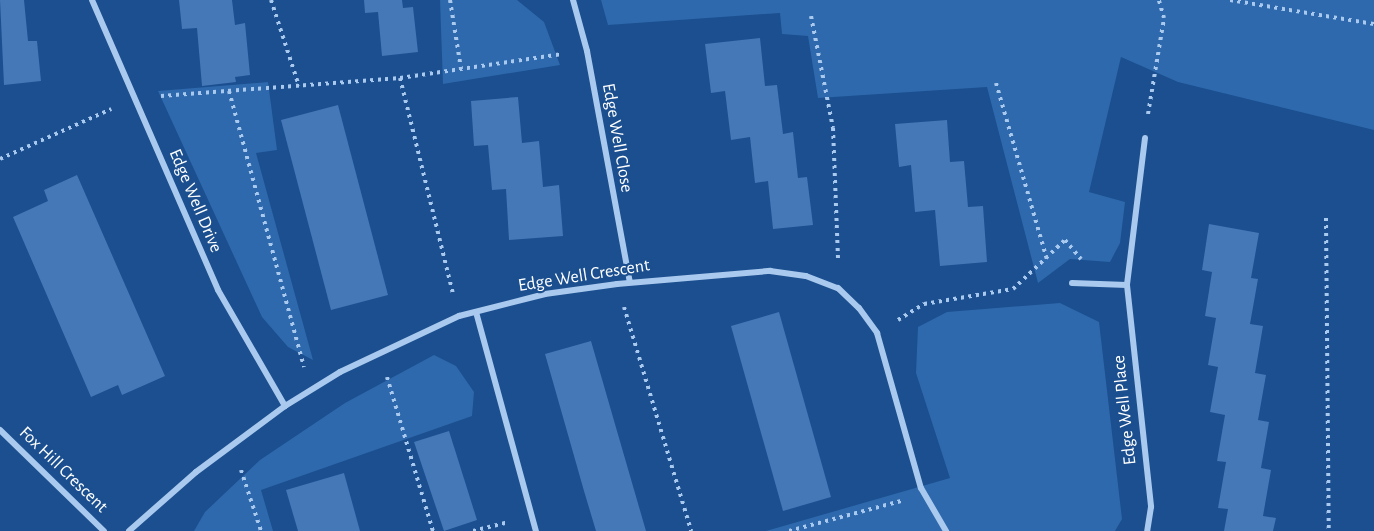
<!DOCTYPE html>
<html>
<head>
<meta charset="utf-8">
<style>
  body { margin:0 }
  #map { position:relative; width:1374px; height:531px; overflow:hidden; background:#1b4f8f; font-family:"Alegreya Sans",sans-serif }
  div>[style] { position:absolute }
  .green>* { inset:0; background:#2e69ad }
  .building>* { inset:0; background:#4478b7 }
  .path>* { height:4px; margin-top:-2px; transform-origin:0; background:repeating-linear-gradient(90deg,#a9c9ee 0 3px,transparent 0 7.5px) }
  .minor>* { height:6px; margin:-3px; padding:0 3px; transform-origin:3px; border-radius:3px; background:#a9c9ee }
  span { translate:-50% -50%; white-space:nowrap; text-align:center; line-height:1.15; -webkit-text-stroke:4.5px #1b4f8f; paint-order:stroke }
  .street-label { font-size:18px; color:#fff }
</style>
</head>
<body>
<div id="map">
  <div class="green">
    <div style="clip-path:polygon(440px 0,517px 0,544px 22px,560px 65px,443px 84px)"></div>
    <div style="clip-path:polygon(601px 0,1374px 0,1374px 130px,1178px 82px,1121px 57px,1089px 192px,1125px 202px,1120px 243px,1110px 262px,1070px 259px,1038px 283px,987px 87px,818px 98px,808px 36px,782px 34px,780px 13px,608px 25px)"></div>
    <div style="clip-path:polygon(268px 82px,277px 150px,256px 153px,313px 360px,288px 347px,262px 317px,158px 91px)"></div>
    <div style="clip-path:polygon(1060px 303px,1099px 322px,1122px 519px,1115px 531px,766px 531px,950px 478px,916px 373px,918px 327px,947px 312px)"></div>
    <div style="clip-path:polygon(434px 355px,456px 366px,474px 392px,472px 416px,261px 490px,273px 531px,194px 531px,205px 512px,260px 460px,345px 403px)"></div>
  </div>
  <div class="building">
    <div style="clip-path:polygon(0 0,24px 0,28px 41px,37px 41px,41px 81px,4px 85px)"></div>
    <div style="clip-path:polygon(179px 0,232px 0,235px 25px,245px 23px,250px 75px,235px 77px,236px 82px,202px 86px,197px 28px,182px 29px)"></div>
    <div style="clip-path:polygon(364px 0,402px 0,403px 8px,413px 7px,418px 52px,382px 56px,378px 12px,365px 13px)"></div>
    <div style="clip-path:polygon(760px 38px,765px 86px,777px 85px,783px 134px,793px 132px,798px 178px,807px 177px,813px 225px,773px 229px,768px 181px,755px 183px,750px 137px,731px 140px,725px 91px,711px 93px,705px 44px)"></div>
    <div style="clip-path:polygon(518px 97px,522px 143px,539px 141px,543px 187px,559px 185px,563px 236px,509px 240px,506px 189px,492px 190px,488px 145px,474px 146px,471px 101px)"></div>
    <div style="clip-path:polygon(338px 105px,388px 295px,331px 310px,281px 120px)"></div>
    <div style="clip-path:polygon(947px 120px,950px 162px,964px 161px,968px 207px,983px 206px,987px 262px,940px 266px,935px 210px,915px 212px,911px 165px,899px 167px,895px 124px)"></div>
    <div style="clip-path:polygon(77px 175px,165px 376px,122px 395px,118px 385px,91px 397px,13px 217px,48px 201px,44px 190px)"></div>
    <div style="clip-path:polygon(1209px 224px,1259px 233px,1251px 278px,1258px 279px,1250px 324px,1263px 326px,1255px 373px,1266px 375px,1258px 420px,1269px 422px,1261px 468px,1271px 470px,1263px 516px,1276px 518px,1273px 531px,1224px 531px,1228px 509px,1218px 508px,1226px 462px,1217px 461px,1225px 415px,1210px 412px,1218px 367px,1208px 365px,1216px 318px,1205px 316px,1212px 272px,1202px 270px)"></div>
    <div style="clip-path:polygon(779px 312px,831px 497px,783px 511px,731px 326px)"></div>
    <div style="clip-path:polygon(591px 341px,617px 431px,646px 531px,596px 531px,584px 491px,545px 354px)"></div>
    <div style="clip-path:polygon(449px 431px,477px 520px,444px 531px,414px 442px)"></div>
    <div style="clip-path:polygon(344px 473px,360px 531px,298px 531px,286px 490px)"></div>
  </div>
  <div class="path">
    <div style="left:271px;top:0;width:90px;rotate:72deg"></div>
    <div style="left:450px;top:0;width:70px;rotate:80.9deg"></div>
    <div style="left:1230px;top:0;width:146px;rotate:9.5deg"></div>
    <div style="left:811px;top:16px;width:114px;rotate:78.9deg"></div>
    <div style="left:833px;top:128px;width:132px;rotate:87.8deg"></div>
    <div style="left:400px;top:78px;width:221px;rotate:76.2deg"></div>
    <div style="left:996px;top:83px;width:184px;rotate:73.9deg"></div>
    <div style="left:229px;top:91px;width:286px;rotate:74.8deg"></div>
    <div style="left:161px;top:96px;width:240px;rotate:-4.3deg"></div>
    <div style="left:400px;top:78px;width:164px;rotate:-8.4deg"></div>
    <div style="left:1148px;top:114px;width:97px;rotate:-80.5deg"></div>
    <div style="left:1164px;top:18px;width:19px;rotate:-106deg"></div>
    <div style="left:0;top:159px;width:122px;rotate:-24.2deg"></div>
    <div style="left:1326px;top:218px;width:313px;rotate:89.5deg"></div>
    <div style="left:624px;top:307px;width:234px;rotate:73.3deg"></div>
    <div style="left:898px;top:320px;width:31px;rotate:-32deg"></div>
    <div style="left:924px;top:304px;width:90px;rotate:-9.6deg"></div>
    <div style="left:1013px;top:289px;width:71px;rotate:-43.3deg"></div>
    <div style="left:1065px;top:240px;width:25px;rotate:50deg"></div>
    <div style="left:387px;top:377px;width:161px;rotate:73.4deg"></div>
    <div style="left:241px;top:470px;width:64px;rotate:71.8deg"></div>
    <div style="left:473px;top:531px;width:36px;rotate:-14deg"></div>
    <div style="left:789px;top:531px;width:116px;rotate:-15deg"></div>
  </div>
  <div class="minor">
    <div style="left:92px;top:0;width:316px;rotate:66.5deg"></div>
    <div style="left:218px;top:290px;width:134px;rotate:60deg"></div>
    <div style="left:573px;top:0;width:53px;rotate:74.6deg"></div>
    <div style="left:587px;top:51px;width:235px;rotate:79.5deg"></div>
    <div style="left:1145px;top:138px;width:148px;rotate:97deg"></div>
    <div style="left:1127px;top:285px;width:223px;rotate:83.8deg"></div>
    <div style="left:1151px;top:507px;width:24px;rotate:99deg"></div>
    <div style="left:1072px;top:283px;width:55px;rotate:2.1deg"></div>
    <div style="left:476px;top:312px;width:227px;rotate:74.7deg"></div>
    <div style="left:0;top:430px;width:145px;rotate:44.2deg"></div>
    <div style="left:129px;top:531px;width:89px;rotate:-41.4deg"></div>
    <div style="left:196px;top:472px;width:111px;rotate:-36.6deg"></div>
    <div style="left:285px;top:406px;width:65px;rotate:-31.7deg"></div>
    <div style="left:340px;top:372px;width:132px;rotate:-25.2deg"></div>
    <div style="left:459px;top:316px;width:89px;rotate:-14.3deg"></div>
    <div style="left:545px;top:294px;width:73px;rotate:-7.9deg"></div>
    <div style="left:617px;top:284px;width:154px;rotate:-4.9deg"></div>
    <div style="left:770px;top:271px;width:36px;rotate:8deg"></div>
    <div style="left:806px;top:276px;width:34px;rotate:21deg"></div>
    <div style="left:838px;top:288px;width:29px;rotate:44deg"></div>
    <div style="left:859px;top:308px;width:31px;rotate:54deg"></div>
    <div style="left:877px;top:333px;width:161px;rotate:74.2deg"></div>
    <div style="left:921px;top:488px;width:50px;rotate:59.8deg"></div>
  </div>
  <div class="street-label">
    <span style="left:617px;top:138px;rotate:80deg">Edge Well Close</span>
    <span style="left:195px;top:201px;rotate:67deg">Edge Well Drive</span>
    <span style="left:584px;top:276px;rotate:-9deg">Edge Well Crescent</span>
    <span style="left:1125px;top:410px;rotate:-96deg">Edge Well Place</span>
    <span style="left:63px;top:470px;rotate:44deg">Fox Hill Crescent</span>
  </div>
</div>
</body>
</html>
